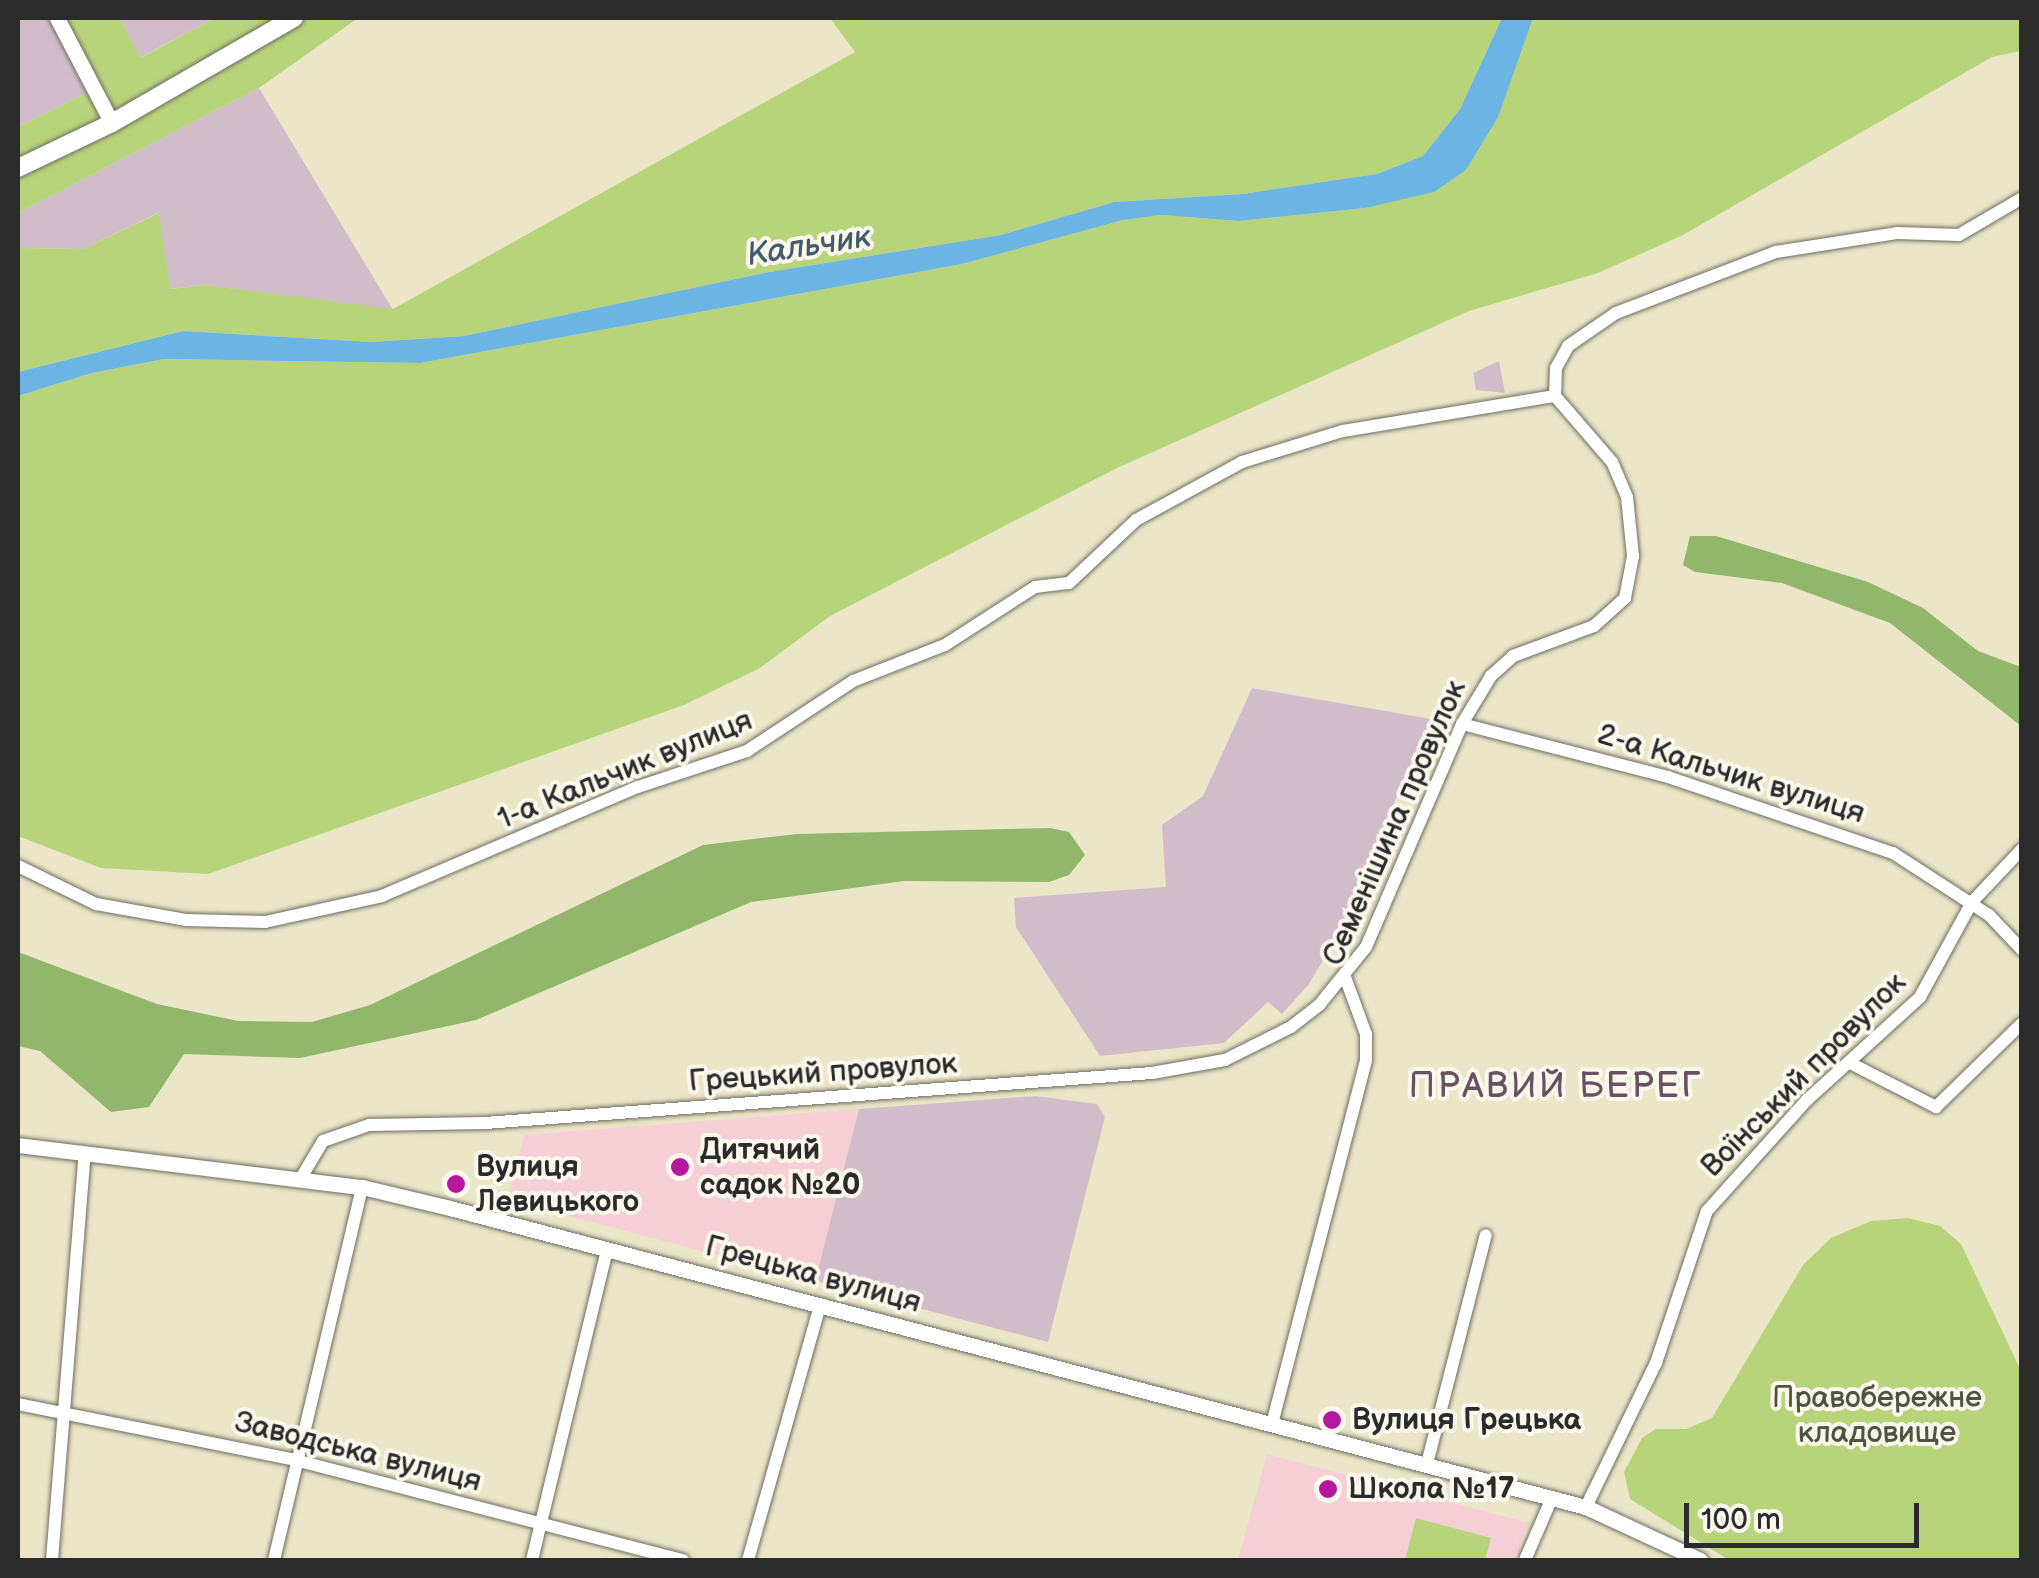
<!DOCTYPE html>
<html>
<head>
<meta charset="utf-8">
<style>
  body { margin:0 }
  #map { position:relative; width:2039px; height:1578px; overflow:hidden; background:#ebe6c8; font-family:"Balsamiq Sans",sans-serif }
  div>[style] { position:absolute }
  .built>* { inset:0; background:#f6cfd6 }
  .industrial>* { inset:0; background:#d1bdc9 }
  .green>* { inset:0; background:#b8d47b }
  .forest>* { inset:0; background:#92b66b }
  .water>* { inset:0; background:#6cb4e4 }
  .roads { filter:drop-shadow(0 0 2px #6e6c62) drop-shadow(0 0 2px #6e6c62) }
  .minor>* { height:12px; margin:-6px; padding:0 6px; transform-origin:6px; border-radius:6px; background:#fff }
  .tertiary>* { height:15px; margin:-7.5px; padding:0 7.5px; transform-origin:7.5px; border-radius:7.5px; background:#fff }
  .secondary>* { height:18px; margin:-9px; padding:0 9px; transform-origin:9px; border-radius:9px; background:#fff }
  .dots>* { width:28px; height:28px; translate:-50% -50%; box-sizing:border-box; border:5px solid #fbf7ec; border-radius:50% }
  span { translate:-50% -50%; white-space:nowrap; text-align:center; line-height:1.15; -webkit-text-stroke:8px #fbf7ec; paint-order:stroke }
  .street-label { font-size:30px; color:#2b2b2b }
  .poi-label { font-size:30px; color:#2b2b2b; font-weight:700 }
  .left { translate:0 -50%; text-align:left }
  .park-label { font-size:30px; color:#4e553f }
  .water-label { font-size:32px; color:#425b6c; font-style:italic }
  .quarter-label { font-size:35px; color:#685262; letter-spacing:2.5px }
  .frame { position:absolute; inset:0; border:20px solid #2b2b2b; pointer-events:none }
  .scale { position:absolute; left:1684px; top:1503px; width:235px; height:45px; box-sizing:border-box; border:5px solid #2b2b2b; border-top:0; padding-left:12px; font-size:30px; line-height:35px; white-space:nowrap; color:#2b2b2b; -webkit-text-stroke:8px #fbf7ec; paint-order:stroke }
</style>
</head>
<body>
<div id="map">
  <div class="built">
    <div style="clip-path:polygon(859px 1109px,815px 1281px,508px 1200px,524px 1135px)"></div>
    <div style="clip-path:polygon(1267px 1454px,1529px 1523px,1513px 1560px,1238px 1560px)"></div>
  </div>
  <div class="industrial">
    <div style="clip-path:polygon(18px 18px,48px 18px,87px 93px,18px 127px)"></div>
    <div style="clip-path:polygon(119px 18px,214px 18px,140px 58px)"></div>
    <div style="clip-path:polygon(259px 88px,393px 310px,205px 285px,169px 289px,158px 213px,83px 249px,18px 248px,18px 213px)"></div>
    <div style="clip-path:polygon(1499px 361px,1505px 393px,1476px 390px,1473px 373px)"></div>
    <div style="clip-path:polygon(1252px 688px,1431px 719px,1371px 855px,1382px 861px,1309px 984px,1282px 1014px,1268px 1002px,1224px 1043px,1100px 1056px,1016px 927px,1014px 898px,1166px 887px,1162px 825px,1203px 796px)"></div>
    <div style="clip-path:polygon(1035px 1096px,1097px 1104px,1105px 1117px,1048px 1342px,815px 1281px,859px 1109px)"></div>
  </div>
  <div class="green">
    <div style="clip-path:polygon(66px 18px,119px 18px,141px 58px,214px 18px,286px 18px,116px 115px)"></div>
    <div style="clip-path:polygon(306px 18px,358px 18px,259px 88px,18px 213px,18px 174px)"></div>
    <div style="clip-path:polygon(830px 18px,1502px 18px,1460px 109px,1423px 156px,1377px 174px,1242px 194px,1114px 202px,1001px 235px,769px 272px,464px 336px,372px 342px,183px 331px,18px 372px,18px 248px,83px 249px,159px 213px,170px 289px,205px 285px,393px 309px,855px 52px)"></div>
    <div style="clip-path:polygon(1533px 18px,2021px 18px,2021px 51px,1992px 57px,1683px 235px,1598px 273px,1469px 311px,1117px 468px,830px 616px,760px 668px,684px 705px,208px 874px,101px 868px,18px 836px,18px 396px,92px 373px,164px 359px,420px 363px,962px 264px,1123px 220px,1161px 215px,1239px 221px,1365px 208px,1466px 170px,1497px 117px)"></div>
    <div style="clip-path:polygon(87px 93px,102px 121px,18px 161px,18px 127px)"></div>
    <div style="clip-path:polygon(1908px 1218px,1940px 1226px,1961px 1244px,2021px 1371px,2021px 1560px,1729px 1560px,1630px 1499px,1624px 1472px,1642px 1438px,1656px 1429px,1686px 1429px,1712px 1418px,1803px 1265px,1831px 1238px,1871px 1221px)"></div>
    <div style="clip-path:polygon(1416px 1518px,1491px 1538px,1485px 1560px,1405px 1560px)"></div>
  </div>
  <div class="forest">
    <div style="clip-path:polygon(1690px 536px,1716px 536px,1868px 582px,1923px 608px,1978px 651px,2021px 667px,2021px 726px,1890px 623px,1782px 583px,1695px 572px,1683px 565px)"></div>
    <div style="clip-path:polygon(1050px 828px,1069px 832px,1085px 855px,1069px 875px,1049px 882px,904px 881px,751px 902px,476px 1020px,300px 1058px,184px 1054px,149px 1107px,111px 1112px,40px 1051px,18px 1046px,18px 952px,157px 1004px,238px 1021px,312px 1022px,370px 1005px,703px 845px,797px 834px)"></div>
  </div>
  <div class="water">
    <div style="clip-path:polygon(1502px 18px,1533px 18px,1498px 117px,1466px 170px,1434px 192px,1365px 208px,1239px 221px,1161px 215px,1123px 220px,962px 264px,420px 363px,164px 359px,92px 373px,18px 396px,18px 372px,183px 331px,372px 342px,464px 336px,769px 272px,1001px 235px,1114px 202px,1242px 194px,1377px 174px,1423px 156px,1460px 109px)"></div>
  </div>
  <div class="roads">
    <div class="minor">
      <div style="left:1555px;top:396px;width:28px;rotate:-88deg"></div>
      <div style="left:1556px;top:368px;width:25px;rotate:-61deg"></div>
      <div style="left:1568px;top:346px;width:58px;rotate:-34.5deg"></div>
      <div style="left:1616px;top:313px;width:171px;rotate:-20.9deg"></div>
      <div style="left:1776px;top:252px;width:122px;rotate:-8.9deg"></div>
      <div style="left:1897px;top:233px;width:62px;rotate:1.8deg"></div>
      <div style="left:1959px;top:235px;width:73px;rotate:-30.4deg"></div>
      <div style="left:1462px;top:724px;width:213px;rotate:14.4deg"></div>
      <div style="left:1668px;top:777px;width:237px;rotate:18.7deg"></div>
      <div style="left:1893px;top:853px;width:114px;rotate:32.9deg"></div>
      <div style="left:1989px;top:915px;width:48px;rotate:46.7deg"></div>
      <div style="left:18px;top:866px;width:87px;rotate:26deg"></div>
      <div style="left:96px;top:904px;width:91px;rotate:10.1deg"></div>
      <div style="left:186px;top:920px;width:79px;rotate:1.5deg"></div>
      <div style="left:265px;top:922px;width:120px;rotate:-12.5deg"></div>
      <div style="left:382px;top:896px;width:278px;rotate:-23.1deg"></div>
      <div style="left:638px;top:787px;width:115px;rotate:-18.3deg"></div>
      <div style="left:747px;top:751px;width:127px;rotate:-33.4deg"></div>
      <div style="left:853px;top:681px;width:99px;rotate:-21.4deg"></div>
      <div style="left:945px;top:645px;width:107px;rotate:-32.8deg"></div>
      <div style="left:1035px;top:587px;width:34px;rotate:-7deg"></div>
      <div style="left:1069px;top:583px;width:92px;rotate:-43.2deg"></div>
      <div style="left:1136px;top:520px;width:121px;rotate:-28.7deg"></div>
      <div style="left:1242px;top:462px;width:106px;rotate:-17.1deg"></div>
      <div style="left:1343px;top:431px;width:215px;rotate:-9.4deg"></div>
      <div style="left:1850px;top:1063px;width:97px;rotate:27.1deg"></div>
      <div style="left:1936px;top:1107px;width:120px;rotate:-44.3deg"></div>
      <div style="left:301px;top:1178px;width:43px;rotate:-59.3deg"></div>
      <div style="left:323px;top:1141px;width:49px;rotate:-19.2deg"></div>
      <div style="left:369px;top:1125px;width:116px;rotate:-1deg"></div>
      <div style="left:485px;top:1123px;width:669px;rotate:-4.29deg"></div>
      <div style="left:1152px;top:1073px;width:74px;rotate:-10.1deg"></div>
      <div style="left:1225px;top:1060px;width:74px;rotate:-26.6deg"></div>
      <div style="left:1291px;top:1027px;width:37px;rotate:-38deg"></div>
      <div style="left:1320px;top:1004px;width:73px;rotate:-51.1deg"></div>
      <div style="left:1366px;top:947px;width:243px;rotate:-66.7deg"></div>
      <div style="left:1462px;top:724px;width:56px;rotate:-58.9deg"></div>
      <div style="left:1491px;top:676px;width:30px;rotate:-42deg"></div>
      <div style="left:1513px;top:656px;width:86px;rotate:-20.3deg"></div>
      <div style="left:1594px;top:626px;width:42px;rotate:-42.1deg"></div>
      <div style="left:1625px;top:598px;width:43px;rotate:-79.2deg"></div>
      <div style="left:1633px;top:556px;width:59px;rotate:-95.8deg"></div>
      <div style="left:1627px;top:497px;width:38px;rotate:-113deg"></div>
      <div style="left:1612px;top:462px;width:87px;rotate:-130.8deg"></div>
      <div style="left:18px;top:1404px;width:283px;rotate:11.4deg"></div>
      <div style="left:295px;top:1460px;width:401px;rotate:14.5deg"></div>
      <div style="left:1272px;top:1424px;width:376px;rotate:-75.5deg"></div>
      <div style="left:1366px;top:1060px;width:26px;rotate:-90deg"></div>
      <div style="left:1366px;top:1034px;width:61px;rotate:-110.2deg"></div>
      <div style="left:1427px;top:1464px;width:236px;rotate:-75.6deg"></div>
      <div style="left:1586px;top:1507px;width:160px;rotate:-64.1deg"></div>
      <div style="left:1656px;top:1363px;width:160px;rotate:-71.5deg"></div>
      <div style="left:1707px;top:1211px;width:149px;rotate:-48deg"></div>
      <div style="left:1807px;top:1100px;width:153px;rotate:-42.3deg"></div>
      <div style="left:1920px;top:997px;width:108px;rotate:-61.3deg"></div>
      <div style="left:1972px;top:902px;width:73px;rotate:-46.7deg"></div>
      <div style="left:52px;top:1560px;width:408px;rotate:-85.4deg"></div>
      <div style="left:274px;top:1560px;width:383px;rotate:-76.7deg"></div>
      <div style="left:532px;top:1560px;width:320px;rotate:-76.4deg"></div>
      <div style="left:748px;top:1560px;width:265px;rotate:-74.2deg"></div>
      <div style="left:1525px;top:1560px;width:68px;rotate:-66.5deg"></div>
    </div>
    <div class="tertiary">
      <div style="left:57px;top:18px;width:119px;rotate:62.4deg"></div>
      <div style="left:18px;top:1145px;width:347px;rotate:7deg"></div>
      <div style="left:362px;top:1187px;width:90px;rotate:13.4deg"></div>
      <div style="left:450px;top:1208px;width:1175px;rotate:14.75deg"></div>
      <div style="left:1586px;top:1507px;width:126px;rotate:24.9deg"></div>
    </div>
    <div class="secondary">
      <div style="left:18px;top:168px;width:104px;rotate:-25.6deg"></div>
      <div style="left:112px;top:123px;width:210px;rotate:-30deg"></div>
    </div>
  </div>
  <div class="dots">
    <div style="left:680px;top:1167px;background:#b5179e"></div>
    <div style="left:456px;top:1184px;background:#b5179e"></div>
    <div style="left:1332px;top:1420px;background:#b5179e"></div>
    <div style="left:1328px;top:1489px;background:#b5179e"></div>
  </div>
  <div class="street-label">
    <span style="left:625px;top:770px;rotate:-22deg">1-а Кальчик вулиця</span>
    <span style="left:1731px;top:774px;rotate:17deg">2-а Кальчик вулиця</span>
    <span style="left:1395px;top:823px;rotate:-66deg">Семенішина провулок</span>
    <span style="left:823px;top:1073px;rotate:-4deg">Грецький провулок</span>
    <span style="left:1804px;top:1075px;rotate:-45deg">Воїнський провулок</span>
    <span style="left:813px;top:1275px;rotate:15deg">Грецька вулиця</span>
    <span style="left:358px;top:1452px;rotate:14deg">Заводська вулиця</span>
  </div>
  <div class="poi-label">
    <span class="left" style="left:700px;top:1167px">Дитячий<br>садок №20</span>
    <span class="left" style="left:476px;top:1184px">Вулиця<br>Левицького</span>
    <span class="left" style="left:1352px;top:1420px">Вулиця Грецька</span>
    <span class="left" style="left:1348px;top:1489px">Школа №17</span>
  </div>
  <div class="park-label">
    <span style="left:1877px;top:1415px">Правобережне<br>кладовище</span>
  </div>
  <div class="water-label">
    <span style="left:809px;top:247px;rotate:-9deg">Кальчик</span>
  </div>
  <div class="quarter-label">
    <span style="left:1556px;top:1087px">ПРАВИЙ БЕРЕГ</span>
  </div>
  <div class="frame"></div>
  <div class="scale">100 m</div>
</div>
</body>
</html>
